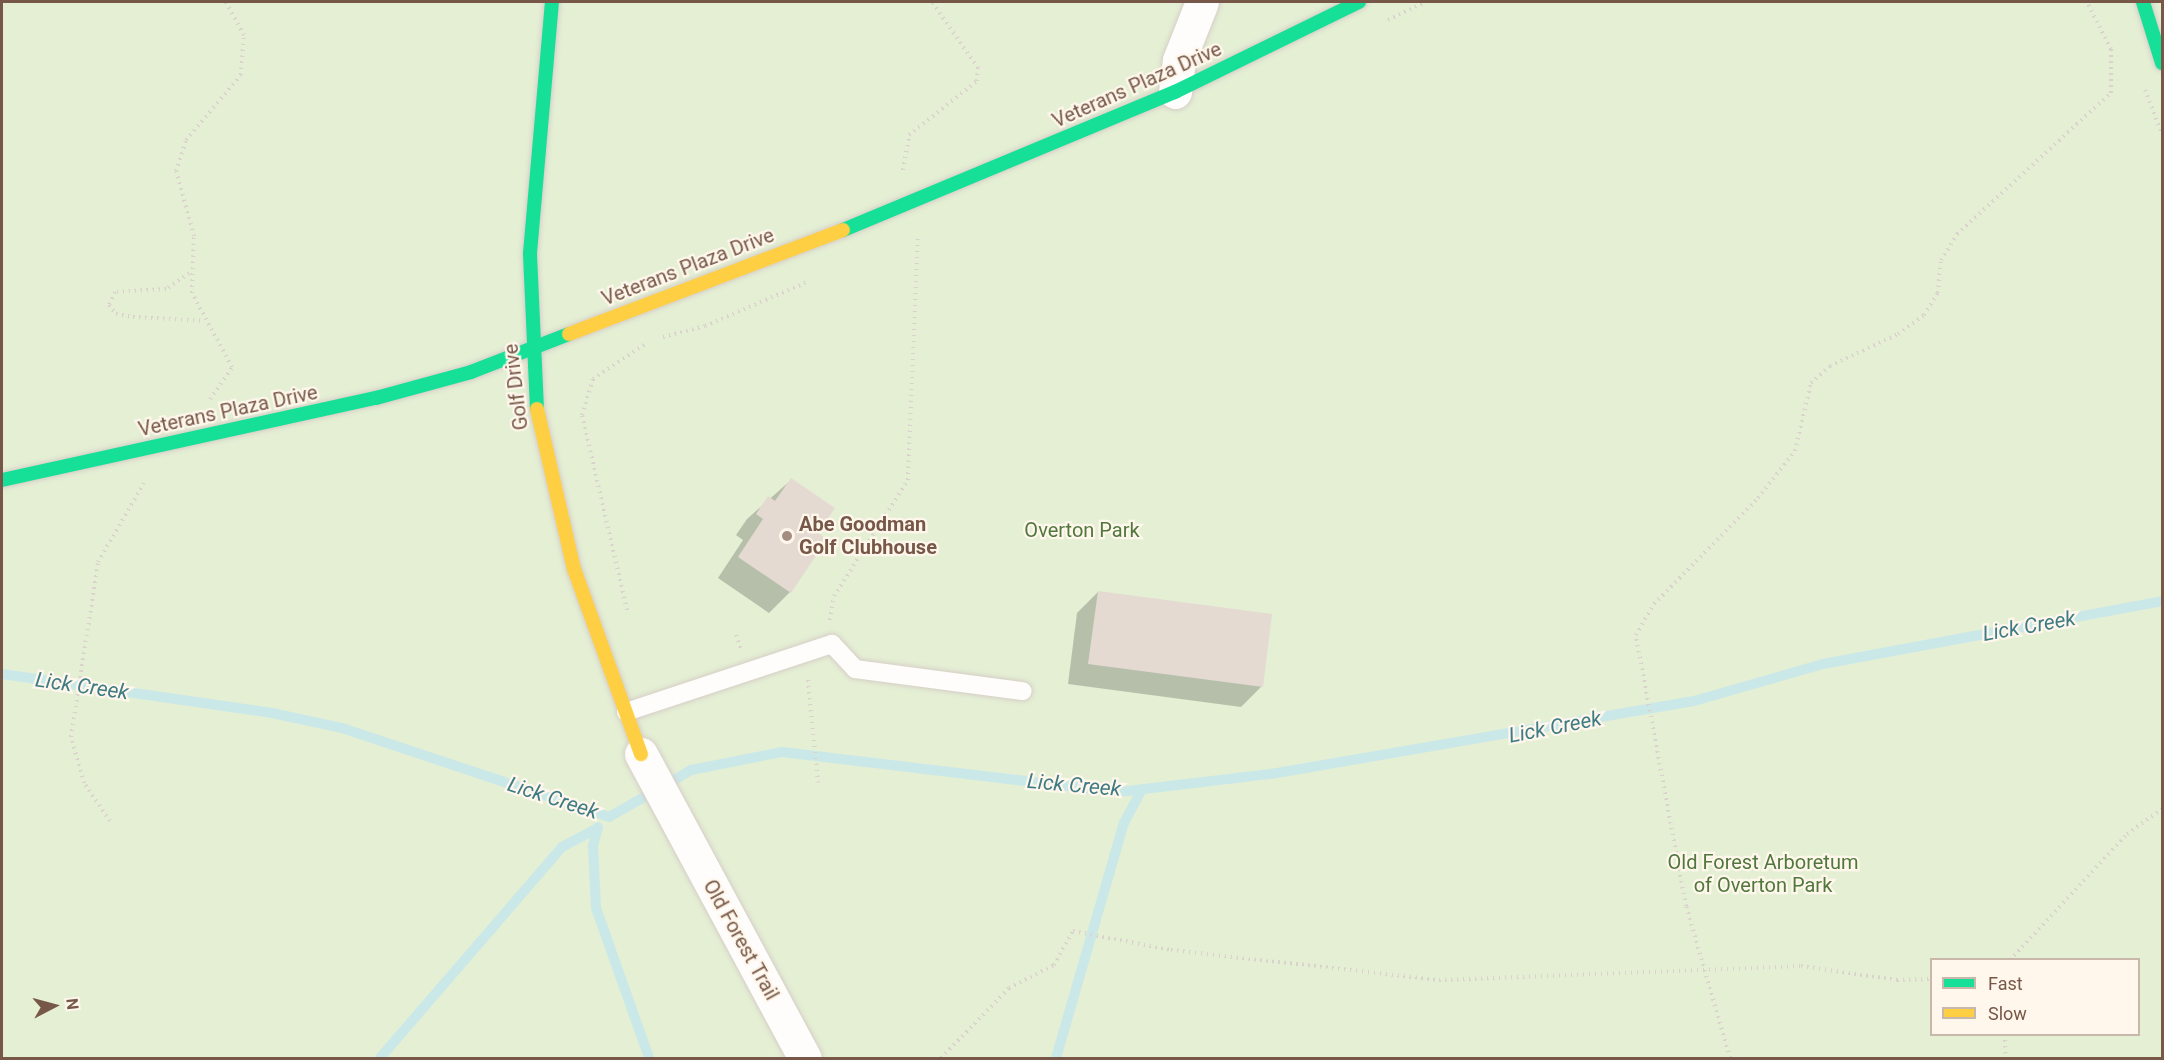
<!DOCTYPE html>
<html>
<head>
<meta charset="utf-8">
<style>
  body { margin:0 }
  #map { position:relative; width:2164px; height:1060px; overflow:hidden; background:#f7f2ea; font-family:Roboto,sans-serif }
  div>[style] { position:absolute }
  .green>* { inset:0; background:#e4efd4 }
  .shadow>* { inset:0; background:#0003 }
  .stream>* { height:10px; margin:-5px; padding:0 5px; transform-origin:5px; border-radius:5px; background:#cbe8e9 }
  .building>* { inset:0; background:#e4dad2 }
  .path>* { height:4px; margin-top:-2px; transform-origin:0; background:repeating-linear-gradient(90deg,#dad2cd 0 1.5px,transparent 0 6px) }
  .roads { filter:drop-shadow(0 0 2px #d6cec6) drop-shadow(0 0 2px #d6cec6) }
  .lane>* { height:18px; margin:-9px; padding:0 9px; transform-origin:9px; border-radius:9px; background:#fefdfc }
  .street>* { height:33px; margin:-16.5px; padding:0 16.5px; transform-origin:16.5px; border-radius:16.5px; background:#fefdfc }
  .fast>* { height:14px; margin:-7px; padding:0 7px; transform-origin:7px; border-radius:7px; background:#16e098 }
  .slow>* { height:14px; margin:-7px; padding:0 7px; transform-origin:7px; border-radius:7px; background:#ffcf43 }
  .dots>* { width:16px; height:16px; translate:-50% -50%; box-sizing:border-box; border:3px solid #fff7ec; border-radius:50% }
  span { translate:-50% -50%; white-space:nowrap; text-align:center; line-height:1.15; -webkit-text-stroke:4.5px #fff7ec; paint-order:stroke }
  .street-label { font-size:20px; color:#775848 }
  .poi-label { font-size:20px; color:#775848; font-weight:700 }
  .left { translate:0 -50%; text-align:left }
  .park-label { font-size:20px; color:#50783d }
  .water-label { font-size:21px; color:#3e7b85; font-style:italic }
  .frame { position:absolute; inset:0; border:3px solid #775848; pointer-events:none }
  .legend { position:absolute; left:1930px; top:958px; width:210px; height:78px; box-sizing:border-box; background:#fff7ec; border:2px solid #c9b7aa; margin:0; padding:8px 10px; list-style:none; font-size:18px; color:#775848 }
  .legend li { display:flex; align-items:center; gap:12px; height:30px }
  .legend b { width:30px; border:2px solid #c9b7aa }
  .north { position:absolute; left:24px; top:976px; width:60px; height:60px; -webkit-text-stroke:4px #fff7ec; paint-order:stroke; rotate:84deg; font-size:16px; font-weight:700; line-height:24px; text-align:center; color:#775848 }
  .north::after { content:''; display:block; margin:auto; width:21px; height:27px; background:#775848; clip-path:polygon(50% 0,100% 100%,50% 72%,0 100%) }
</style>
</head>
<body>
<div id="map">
  <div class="green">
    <div style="clip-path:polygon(evenodd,2px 2px,2162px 2px,2162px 1058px,2px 1058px,2px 2px,1932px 960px,2138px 960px,2138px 1034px,1932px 1034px,1932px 960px)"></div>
  </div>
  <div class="shadow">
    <div style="clip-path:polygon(791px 480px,816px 534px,790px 592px,769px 613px,718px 578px,743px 540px,736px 535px,747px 519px)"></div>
    <div style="clip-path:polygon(1098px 592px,1262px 686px,1241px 707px,1068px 684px,1077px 613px)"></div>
  </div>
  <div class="stream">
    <div style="left:2px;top:674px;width:273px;rotate:8.2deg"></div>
    <div style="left:272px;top:713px;width:72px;rotate:12.1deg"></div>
    <div style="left:342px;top:728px;width:281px;rotate:18.4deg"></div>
    <div style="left:609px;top:817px;width:95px;rotate:-29.8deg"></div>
    <div style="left:691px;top:770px;width:93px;rotate:-11.2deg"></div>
    <div style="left:782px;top:752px;width:339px;rotate:6.8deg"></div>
    <div style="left:1119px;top:792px;width:153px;rotate:-6.8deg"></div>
    <div style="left:1271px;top:774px;width:429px;rotate:-9.8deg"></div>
    <div style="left:1694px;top:701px;width:134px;rotate:-16deg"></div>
    <div style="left:1823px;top:664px;width:345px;rotate:-10.5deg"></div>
    <div style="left:598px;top:827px;width:20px;rotate:105deg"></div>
    <div style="left:593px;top:846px;width:62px;rotate:87.2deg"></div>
    <div style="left:596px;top:908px;width:159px;rotate:70.5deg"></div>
    <div style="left:380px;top:1058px;width:279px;rotate:-49.2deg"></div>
    <div style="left:562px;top:847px;width:38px;rotate:-28deg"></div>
    <div style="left:1056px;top:1058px;width:245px;rotate:-73.9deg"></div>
    <div style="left:1124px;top:823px;width:38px;rotate:-62deg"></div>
  </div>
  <div class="building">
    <div style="clip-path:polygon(791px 478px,835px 508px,818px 533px,827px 539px,791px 593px,738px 557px,763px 519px,756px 514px,768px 496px,775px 501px)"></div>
    <div style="clip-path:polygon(1098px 591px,1272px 614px,1263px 687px,1088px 664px)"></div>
  </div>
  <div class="path">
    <div style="left:1388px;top:20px;width:41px;rotate:-25.9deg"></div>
    <div style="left:2145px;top:90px;width:47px;rotate:68.9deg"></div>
    <div style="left:903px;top:170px;width:36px;rotate:-80deg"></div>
    <div style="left:909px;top:135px;width:87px;rotate:-38.5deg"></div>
    <div style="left:977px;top:81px;width:13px;rotate:-86deg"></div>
    <div style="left:978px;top:68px;width:80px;rotate:-124.9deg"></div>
    <div style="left:189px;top:273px;width:28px;rotate:145deg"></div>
    <div style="left:166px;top:289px;width:51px;rotate:176.6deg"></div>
    <div style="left:115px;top:292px;width:14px;rotate:115deg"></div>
    <div style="left:109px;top:305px;width:11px;rotate:52deg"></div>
    <div style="left:116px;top:314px;width:17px;rotate:10deg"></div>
    <div style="left:133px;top:317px;width:72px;rotate:3.2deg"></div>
    <div style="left:663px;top:337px;width:43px;rotate:-14.7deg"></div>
    <div style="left:705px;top:326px;width:111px;rotate:-23.3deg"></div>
    <div style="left:210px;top:399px;width:39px;rotate:-55deg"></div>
    <div style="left:232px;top:367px;width:84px;rotate:-118.4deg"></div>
    <div style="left:192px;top:293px;width:57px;rotate:-88deg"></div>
    <div style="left:194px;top:236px;width:67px;rotate:-105.5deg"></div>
    <div style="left:176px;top:171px;width:33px;rotate:-72deg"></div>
    <div style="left:186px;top:140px;width:85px;rotate:-49.8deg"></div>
    <div style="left:241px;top:75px;width:40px;rotate:-85.7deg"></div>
    <div style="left:244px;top:35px;width:38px;rotate:-119deg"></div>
    <div style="left:627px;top:610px;width:200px;rotate:-103deg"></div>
    <div style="left:582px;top:415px;width:38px;rotate:-73deg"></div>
    <div style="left:593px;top:379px;width:63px;rotate:-33.9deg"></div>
    <div style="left:830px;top:620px;width:24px;rotate:-81deg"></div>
    <div style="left:834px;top:596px;width:138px;rotate:-57.5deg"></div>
    <div style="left:908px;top:480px;width:244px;rotate:-87.7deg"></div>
    <div style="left:736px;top:635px;width:15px;rotate:70deg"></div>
    <div style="left:808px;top:680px;width:103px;rotate:84.5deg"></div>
    <div style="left:110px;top:821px;width:46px;rotate:-124.4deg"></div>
    <div style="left:84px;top:783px;width:48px;rotate:-105.8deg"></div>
    <div style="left:71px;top:737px;width:177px;rotate:-81.2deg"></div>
    <div style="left:98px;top:562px;width:91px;rotate:-59.8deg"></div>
    <div style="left:2010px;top:960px;width:172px;rotate:-47.1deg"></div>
    <div style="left:2127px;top:834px;width:43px;rotate:-35.5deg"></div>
    <div style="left:2005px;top:1034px;width:24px;rotate:88deg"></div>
    <div style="left:941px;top:1058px;width:98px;rotate:-45.8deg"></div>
    <div style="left:1009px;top:988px;width:51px;rotate:-27.1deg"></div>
    <div style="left:1054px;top:965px;width:39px;rotate:-61deg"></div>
    <div style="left:1073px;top:931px;width:100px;rotate:11deg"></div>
    <div style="left:1171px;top:950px;width:270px;rotate:6.4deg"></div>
    <div style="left:1439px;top:980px;width:362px;rotate:-2.2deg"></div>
    <div style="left:1801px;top:966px;width:97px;rotate:8.3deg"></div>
    <div style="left:1897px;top:980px;width:35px;rotate:-2deg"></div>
    <div style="left:1730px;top:1058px;width:158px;rotate:-106.1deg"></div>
    <div style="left:1686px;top:906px;width:276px;rotate:-100.5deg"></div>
    <div style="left:1636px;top:635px;width:36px;rotate:-60deg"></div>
    <div style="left:1654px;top:604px;width:148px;rotate:-45.5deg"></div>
    <div style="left:1758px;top:498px;width:60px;rotate:-51.8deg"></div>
    <div style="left:1795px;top:451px;width:70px;rotate:-76.8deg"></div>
    <div style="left:1811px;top:383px;width:25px;rotate:-42deg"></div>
    <div style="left:1830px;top:366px;width:75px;rotate:-25.2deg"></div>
    <div style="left:1898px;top:334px;width:32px;rotate:-36deg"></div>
    <div style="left:1924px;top:315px;width:26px;rotate:-58deg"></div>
    <div style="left:1938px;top:293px;width:33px;rotate:-85deg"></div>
    <div style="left:1941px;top:260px;width:31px;rotate:-58deg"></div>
    <div style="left:1957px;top:234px;width:209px;rotate:-42.5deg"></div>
    <div style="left:2111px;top:93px;width:44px;rotate:-90deg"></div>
    <div style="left:2111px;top:49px;width:53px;rotate:-117.1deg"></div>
  </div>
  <div class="roads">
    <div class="lane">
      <div style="left:626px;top:712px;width:217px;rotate:-18.3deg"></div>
      <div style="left:832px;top:644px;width:34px;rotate:47deg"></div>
      <div style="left:855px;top:669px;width:169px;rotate:7.5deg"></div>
    </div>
    <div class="street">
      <div style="left:1175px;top:92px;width:32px;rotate:-83deg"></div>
      <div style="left:1179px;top:60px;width:62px;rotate:-68.4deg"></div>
      <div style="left:641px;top:754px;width:345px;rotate:61.7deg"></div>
    </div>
    <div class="fast">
      <div style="left:2143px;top:2px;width:64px;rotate:72.7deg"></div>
      <div style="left:843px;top:230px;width:360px;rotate:-22.6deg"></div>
      <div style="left:1175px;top:92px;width:205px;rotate:-26.1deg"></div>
      <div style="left:537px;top:409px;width:156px;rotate:-92.6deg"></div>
      <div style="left:530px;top:253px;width:252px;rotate:-85deg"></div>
      <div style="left:2px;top:480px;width:383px;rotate:-12.4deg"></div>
      <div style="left:376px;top:398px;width:98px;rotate:-15.3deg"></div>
      <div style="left:471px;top:372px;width:105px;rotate:-21.2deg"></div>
    </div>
    <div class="slow">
      <div style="left:569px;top:334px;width:293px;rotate:-20.8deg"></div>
      <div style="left:537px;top:409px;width:164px;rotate:77deg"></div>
      <div style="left:574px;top:569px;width:197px;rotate:70.1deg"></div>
    </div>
  </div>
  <div class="dots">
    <div style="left:787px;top:536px;background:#a48e81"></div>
  </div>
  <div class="street-label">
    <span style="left:1137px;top:85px;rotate:-24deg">Veterans Plaza Drive</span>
    <span style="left:688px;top:267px;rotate:-21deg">Veterans Plaza Drive</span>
    <span style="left:516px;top:387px;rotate:-97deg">Golf Drive</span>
    <span style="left:228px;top:411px;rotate:-12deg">Veterans Plaza Drive</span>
    <span style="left:741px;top:940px;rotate:61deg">Old Forest Trail</span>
  </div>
  <div class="poi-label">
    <span class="left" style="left:799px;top:536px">Abe Goodman<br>Golf Clubhouse</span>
  </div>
  <div class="park-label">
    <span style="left:1082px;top:530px">Overton Park</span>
    <span style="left:1763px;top:874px">Old Forest Arboretum<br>of Overton Park</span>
  </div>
  <div class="water-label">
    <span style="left:2029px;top:626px;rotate:-10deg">Lick Creek</span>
    <span style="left:82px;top:686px;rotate:8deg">Lick Creek</span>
    <span style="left:1555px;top:727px;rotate:-11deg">Lick Creek</span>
    <span style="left:1074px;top:785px;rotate:5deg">Lick Creek</span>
    <span style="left:553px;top:798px;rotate:18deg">Lick Creek</span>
  </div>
  <div class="frame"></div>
  <ul class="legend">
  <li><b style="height:8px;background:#16e098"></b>Fast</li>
  <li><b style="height:8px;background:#ffcf43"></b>Slow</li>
  </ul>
  <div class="north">N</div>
</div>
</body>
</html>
